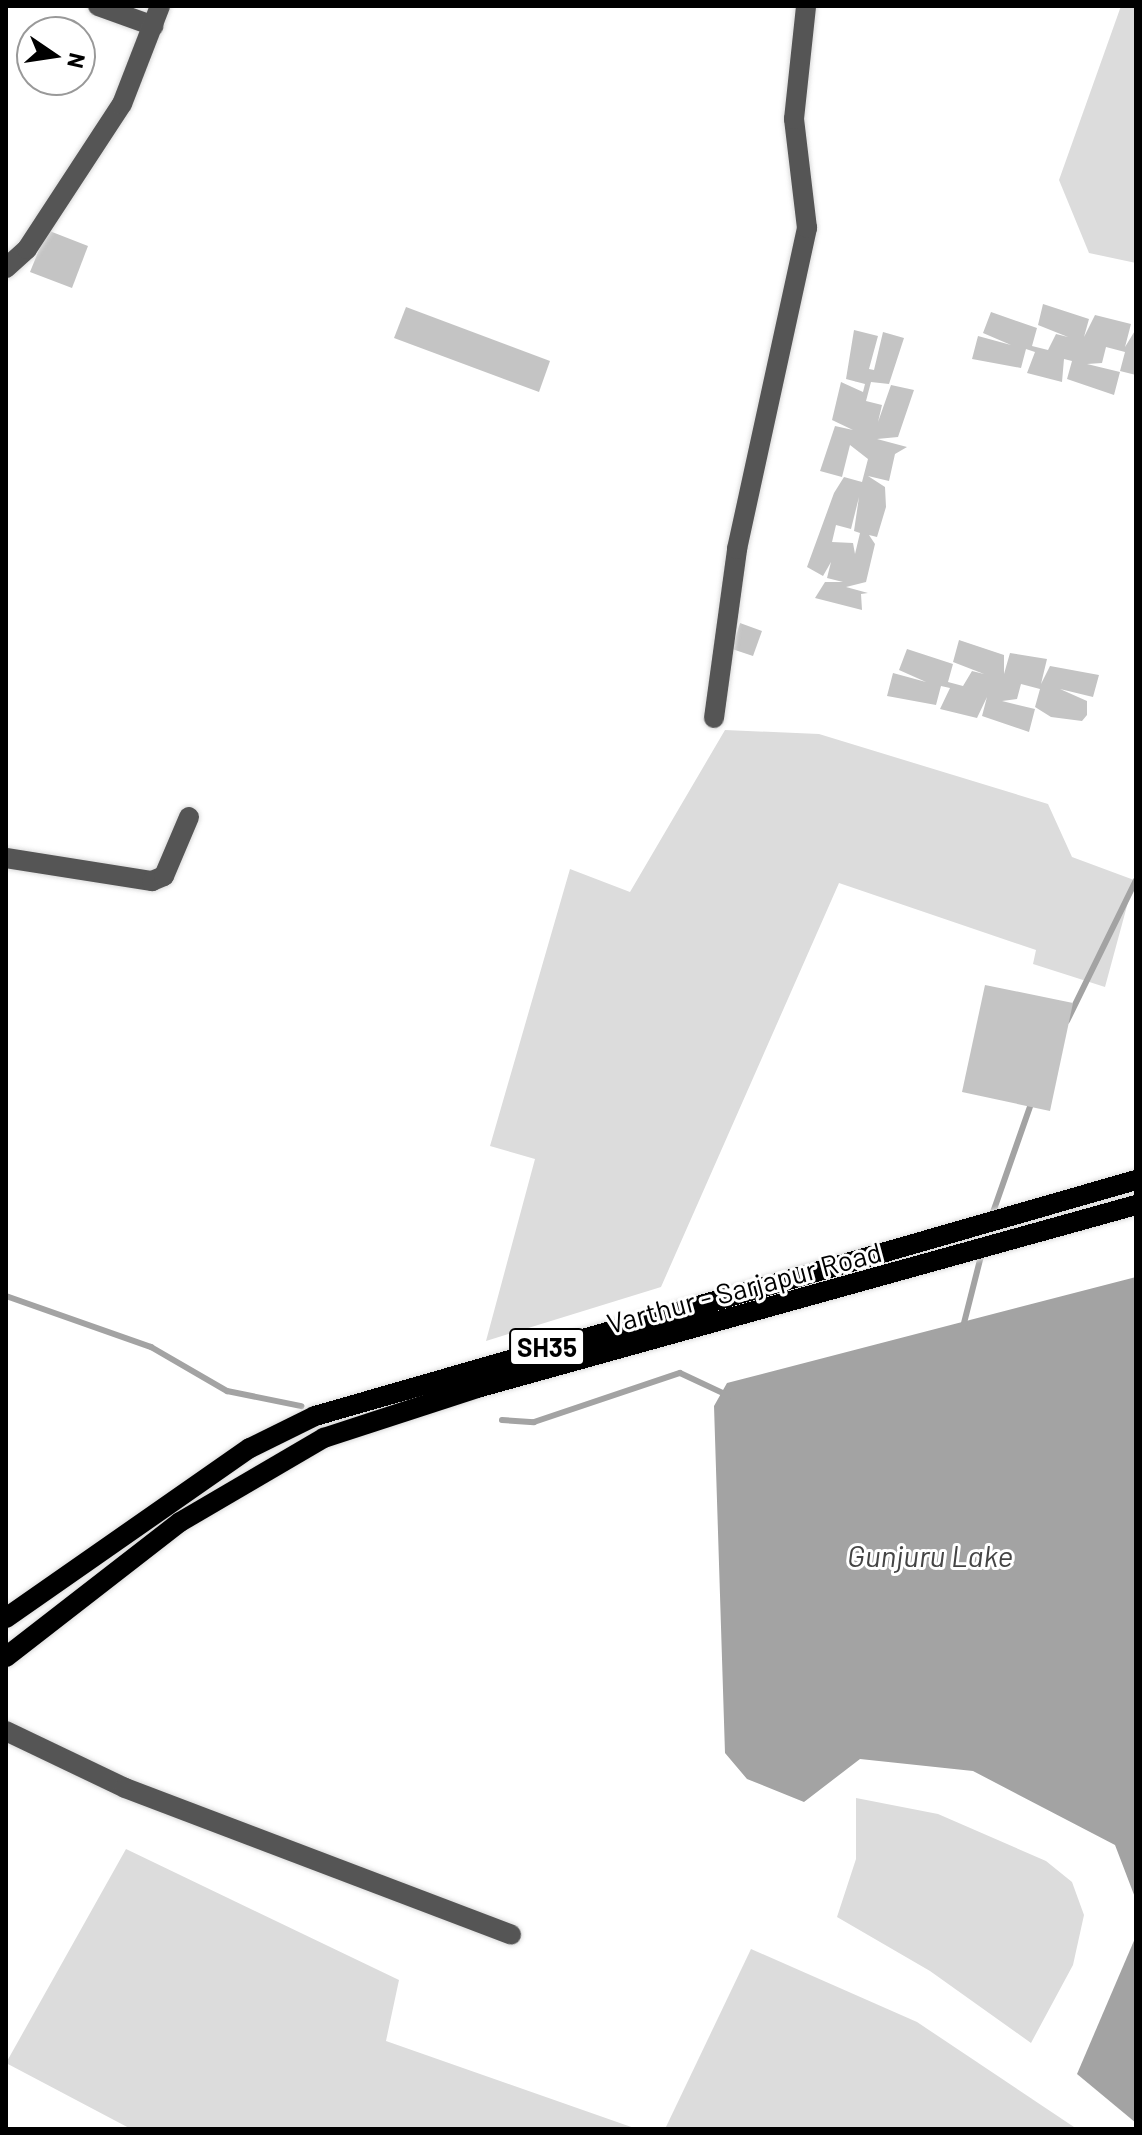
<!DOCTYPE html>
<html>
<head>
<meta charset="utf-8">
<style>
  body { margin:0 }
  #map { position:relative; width:1142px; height:2135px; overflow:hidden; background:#fff; font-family:Barlow,sans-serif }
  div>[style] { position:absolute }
  .green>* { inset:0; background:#dcdcdc }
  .water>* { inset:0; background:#a3a3a3 }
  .stream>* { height:6px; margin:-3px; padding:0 3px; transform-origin:3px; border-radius:3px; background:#a3a3a3 }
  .building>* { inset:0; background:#c4c4c4 }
  .roads { filter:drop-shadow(0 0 2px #dbdbdb) drop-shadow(0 0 2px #dbdbdb) }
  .minor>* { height:20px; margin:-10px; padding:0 10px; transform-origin:10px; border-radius:10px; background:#555 }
  .major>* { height:20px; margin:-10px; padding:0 10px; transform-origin:10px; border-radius:10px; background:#000 }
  span { translate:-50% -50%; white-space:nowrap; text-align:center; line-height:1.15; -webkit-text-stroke:6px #fff; paint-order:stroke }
  .shield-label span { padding:2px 6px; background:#fff; border:2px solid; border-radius:6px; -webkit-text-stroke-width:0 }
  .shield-label { font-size:26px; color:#000; font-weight:700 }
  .street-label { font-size:28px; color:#000 }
  .water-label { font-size:30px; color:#444; font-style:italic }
  .frame { position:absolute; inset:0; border:8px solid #000; pointer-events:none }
  .north { position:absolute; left:16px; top:16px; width:80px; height:80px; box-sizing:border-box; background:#fff; border:2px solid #999; border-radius:50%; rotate:103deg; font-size:22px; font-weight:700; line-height:32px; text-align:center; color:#000 }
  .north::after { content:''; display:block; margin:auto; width:28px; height:36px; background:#000; clip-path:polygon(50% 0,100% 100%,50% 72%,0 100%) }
</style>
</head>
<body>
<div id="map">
  <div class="green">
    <div style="clip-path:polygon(1121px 6px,1136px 6px,1136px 263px,1089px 253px,1059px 180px)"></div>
    <div style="clip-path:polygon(725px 730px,819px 734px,1048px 804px,1072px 857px,1134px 880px,1105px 987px,1033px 964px,1036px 950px,839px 883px,661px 1287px,486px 1341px,535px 1159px,490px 1146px,570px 869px,630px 892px)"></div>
    <div style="clip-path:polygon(856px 1798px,938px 1814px,1046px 1861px,1072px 1882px,1084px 1915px,1073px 1965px,1031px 2043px,930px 1971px,837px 1917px,856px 1859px)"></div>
    <div style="clip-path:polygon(126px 1849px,399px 1980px,386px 2041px,637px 2129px,131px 2129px,6px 2063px)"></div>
    <div style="clip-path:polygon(751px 1949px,917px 2022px,1077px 2129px,665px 2129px)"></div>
  </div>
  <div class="water">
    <div style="clip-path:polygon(1136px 1277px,1136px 1900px,1115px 1845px,973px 1771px,860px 1759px,804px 1802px,747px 1779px,725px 1753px,714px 1406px,727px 1383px)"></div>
    <div style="clip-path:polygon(1136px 1936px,1136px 2123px,1077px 2074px)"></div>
  </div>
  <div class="stream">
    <div style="left:1067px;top:1021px;width:157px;rotate:-63.9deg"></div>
    <div style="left:991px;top:1218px;width:124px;rotate:-70.7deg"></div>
    <div style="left:6px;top:1296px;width:154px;rotate:19.4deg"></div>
    <div style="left:151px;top:1347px;width:88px;rotate:30.1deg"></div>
    <div style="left:227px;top:1391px;width:76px;rotate:11.5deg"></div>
    <div style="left:963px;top:1327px;width:77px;rotate:-75.8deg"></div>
    <div style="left:502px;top:1420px;width:32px;rotate:4deg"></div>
    <div style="left:534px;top:1422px;width:154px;rotate:-18.6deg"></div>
    <div style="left:680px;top:1373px;width:54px;rotate:25.1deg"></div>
  </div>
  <div class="building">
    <div style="clip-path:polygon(47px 230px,88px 246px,72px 288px,30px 272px)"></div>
    <div style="clip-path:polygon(1043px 304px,1089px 319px,1084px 337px,1095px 315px,1131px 324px,1125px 347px,1136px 329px,1136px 375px,1120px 371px,1125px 352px,1106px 347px,1102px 363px,1087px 364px,1120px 372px,1114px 395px,1067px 379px,1072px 361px,1064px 359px,1062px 382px,1027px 373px,1035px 352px,1026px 349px,1021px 368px,972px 359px,978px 336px,1011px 345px,983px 333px,991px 312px,1037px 328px,1032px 346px,1048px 350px,1056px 334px,1068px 337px,1038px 325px)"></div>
    <div style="clip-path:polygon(406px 307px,550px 361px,539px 392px,394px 338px)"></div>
    <div style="clip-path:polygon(evenodd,854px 330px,878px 336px,869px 369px,874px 370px,883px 332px,904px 338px,889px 384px,871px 382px,866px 401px,882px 405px,878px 422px,891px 385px,914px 390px,898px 437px,877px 439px,907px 447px,895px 454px,889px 481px,868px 476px,885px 487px,886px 507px,877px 537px,869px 535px,875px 544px,866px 582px,846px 587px,868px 593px,861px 594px,862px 610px,815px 598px,825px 582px,843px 582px,827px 578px,831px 562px,823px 576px,807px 567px,834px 493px,844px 477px,862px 482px,868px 459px,850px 445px,842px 477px,820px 471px,835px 426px,853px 430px,832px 420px,841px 382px,863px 392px,865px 384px,846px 379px,854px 330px,859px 497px,854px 531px,860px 533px,855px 554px,853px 543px,832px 542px,836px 525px,851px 529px,859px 497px)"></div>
    <div style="clip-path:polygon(740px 623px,762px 631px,753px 656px,732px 649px)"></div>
    <div style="clip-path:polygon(959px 640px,1004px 655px,1004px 674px,1010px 653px,1047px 659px,1041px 684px,1050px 666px,1099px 675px,1093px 697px,1060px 689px,1087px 701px,1087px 715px,1082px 721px,1051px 717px,1035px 707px,1040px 689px,1021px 684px,1017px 699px,1002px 701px,1035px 709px,1029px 732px,982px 716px,987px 697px,977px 718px,940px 709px,950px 688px,941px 686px,936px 705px,887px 696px,893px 673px,926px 682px,899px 670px,907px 649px,953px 664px,948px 682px,963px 686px,972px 671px,984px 674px,953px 662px)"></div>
    <div style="clip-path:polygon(985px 985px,1073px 1003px,1050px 1111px,962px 1092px)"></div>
  </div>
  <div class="roads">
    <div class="minor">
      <div style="left:98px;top:6px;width:59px;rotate:19.7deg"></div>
      <div style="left:6px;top:268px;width:28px;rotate:-42deg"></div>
      <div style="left:27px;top:249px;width:173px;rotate:-56.8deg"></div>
      <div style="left:122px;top:104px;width:105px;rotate:-68.8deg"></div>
      <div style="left:714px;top:718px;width:171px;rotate:-82.2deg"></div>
      <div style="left:737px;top:549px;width:329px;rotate:-77.7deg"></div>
      <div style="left:807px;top:228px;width:110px;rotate:-96.8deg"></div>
      <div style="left:794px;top:119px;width:114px;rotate:-83.9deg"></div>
      <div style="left:6px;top:858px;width:148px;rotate:9deg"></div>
      <div style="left:152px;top:881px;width:13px;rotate:-23deg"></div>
      <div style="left:164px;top:876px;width:64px;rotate:-67deg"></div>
      <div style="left:6px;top:1731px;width:132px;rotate:25.6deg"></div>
      <div style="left:125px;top:1788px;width:413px;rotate:20.8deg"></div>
    </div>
    <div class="major">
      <div style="left:6px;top:1618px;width:297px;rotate:-34.9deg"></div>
      <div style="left:250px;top:1448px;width:72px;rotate:-26.2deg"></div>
      <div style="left:315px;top:1416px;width:854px;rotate:-16.04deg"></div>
      <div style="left:6px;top:1657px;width:220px;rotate:-37.8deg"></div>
      <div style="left:180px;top:1522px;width:167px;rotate:-30.3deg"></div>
      <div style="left:324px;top:1438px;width:161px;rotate:-18.1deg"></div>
      <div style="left:477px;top:1388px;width:684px;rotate:-15.52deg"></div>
    </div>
  </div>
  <div class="shield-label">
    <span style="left:547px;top:1347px">SH35</span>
  </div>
  <div class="street-label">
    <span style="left:744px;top:1287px;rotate:-15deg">Varthur - Sarjapur Road</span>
  </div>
  <div class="water-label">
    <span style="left:930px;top:1555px">Gunjuru Lake</span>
  </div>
  <div class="frame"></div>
  <div class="north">N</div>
</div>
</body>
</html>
